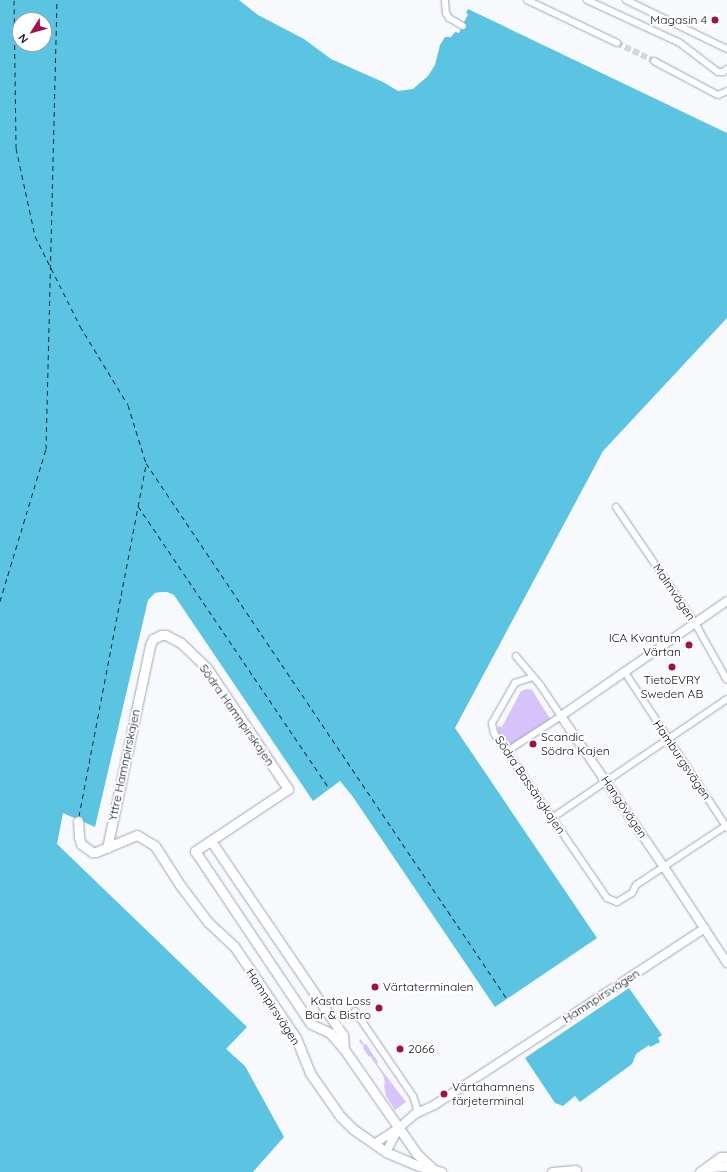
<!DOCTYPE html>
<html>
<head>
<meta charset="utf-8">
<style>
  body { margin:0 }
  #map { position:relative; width:727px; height:1172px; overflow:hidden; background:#f7f9fd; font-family:Quicksand,sans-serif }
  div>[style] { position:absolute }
  .green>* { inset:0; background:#d8c2fc }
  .water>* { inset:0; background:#5ac4e2 }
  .ferry>* { height:1px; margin-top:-0.5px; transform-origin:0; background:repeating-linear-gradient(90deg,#192c32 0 5px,transparent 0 9px) }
  .minor-tunnel>* { height:6px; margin-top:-3px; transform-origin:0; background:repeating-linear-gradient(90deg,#d4d6da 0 6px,transparent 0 9px) }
  .roads { filter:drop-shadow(0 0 1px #9da7b6) drop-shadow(0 0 1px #9da7b6) }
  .minor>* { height:6px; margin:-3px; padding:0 3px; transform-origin:3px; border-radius:3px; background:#fff }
  .tertiary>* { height:8px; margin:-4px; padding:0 4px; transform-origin:4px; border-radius:4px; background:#fff }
  .secondary>* { height:9px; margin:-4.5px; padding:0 4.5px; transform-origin:4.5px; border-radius:4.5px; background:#fff }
  .dots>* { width:11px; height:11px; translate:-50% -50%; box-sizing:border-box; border:2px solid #fff; border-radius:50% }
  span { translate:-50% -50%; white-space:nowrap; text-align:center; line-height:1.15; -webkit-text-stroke:4px #fff; paint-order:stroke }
  .poi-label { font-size:12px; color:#0e1117 }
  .right { translate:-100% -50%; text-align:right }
  .left { translate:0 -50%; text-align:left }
  .street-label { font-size:12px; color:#0e1117 }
  .north { position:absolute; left:12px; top:12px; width:40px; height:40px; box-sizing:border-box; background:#fff; border:1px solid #9fa0a2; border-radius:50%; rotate:233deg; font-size:11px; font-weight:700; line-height:16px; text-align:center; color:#0e1117 }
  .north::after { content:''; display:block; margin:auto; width:14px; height:18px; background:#a20d4e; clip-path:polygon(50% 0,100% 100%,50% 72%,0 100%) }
</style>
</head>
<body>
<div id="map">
  <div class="green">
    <div style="clip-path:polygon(527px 689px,532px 690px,551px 720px,510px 747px,501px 739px,498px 731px,498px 726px,502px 727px,521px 691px)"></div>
    <div style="clip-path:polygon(361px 1039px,364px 1045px,366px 1044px,378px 1062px,377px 1064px,406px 1102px,395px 1110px,386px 1096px,384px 1086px,385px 1082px,383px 1075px,370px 1056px,369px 1057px,363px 1048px,364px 1047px,359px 1041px)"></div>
  </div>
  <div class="water">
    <div style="clip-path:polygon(evenodd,0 0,239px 0,258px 15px,304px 39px,331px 59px,383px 82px,398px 91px,413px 89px,428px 76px,435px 65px,440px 45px,445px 37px,451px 37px,455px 32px,459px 33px,468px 14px,466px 13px,468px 9px,727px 133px,727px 318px,603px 451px,455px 728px,597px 938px,495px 1007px,353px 797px,340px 781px,313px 801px,174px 595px,167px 592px,161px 592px,155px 593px,148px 600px,95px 827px,63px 813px,57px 844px,247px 1027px,226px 1049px,245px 1066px,284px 1137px,253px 1172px,0 1172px,0 0,20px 20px,44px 20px,44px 44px,20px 44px,20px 20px)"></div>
    <div style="clip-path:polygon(629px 988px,662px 1035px,658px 1038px,660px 1042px,650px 1047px,649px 1045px,636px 1054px,632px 1064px,580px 1102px,575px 1096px,563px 1106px,555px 1103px,525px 1058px)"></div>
  </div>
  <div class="ferry">
    <div style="left:14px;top:0;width:148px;rotate:89.2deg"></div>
    <div style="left:16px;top:148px;width:90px;rotate:77.8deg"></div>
    <div style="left:35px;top:236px;width:101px;rotate:63.4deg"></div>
    <div style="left:80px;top:326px;width:92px;rotate:58.7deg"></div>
    <div style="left:128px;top:405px;width:61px;rotate:72.8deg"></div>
    <div style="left:146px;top:463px;width:646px;rotate:56.04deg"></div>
    <div style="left:138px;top:506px;width:341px;rotate:55.9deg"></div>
    <div style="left:0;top:601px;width:159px;rotate:-73.2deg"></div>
    <div style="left:46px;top:449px;width:449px;rotate:-88.6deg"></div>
    <div style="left:79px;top:816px;width:358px;rotate:-79.2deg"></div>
  </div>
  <div class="minor-tunnel">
    <div style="left:617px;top:43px;width:41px;rotate:25.9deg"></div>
  </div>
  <div class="roads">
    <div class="minor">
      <div style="left:445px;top:0;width:13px;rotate:86deg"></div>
      <div style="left:446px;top:13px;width:6px;rotate:59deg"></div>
      <div style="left:449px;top:18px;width:16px;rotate:30deg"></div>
      <div style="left:527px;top:0;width:100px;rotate:25.5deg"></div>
      <div style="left:587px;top:0;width:102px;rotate:24.8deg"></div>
      <div style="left:680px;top:43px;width:48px;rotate:37.3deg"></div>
      <div style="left:718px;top:72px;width:5px"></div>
      <div style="left:723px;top:72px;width:5px;rotate:-37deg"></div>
      <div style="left:626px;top:0;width:112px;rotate:25.9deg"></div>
      <div style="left:654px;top:61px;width:72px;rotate:28deg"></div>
      <div style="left:718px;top:95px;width:10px;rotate:-24deg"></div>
      <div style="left:616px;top:507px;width:140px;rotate:55.7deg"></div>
      <div style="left:695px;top:623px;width:65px;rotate:60.7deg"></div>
      <div style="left:624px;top:671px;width:188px;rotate:56.7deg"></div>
      <div style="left:533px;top:677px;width:19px;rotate:162deg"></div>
      <div style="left:515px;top:683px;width:46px;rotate:119.9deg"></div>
      <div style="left:492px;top:723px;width:10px;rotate:79deg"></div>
      <div style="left:494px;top:733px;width:200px;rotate:55.6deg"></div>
      <div style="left:607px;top:898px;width:11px;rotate:22deg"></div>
      <div style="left:617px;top:902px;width:17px;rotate:-31deg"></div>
      <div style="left:632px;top:893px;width:9px;rotate:-63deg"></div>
      <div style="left:636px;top:885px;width:109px;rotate:-33.4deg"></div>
      <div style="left:507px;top:751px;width:64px;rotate:-32.9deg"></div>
      <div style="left:561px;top:716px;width:36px;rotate:-124deg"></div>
      <div style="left:541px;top:686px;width:39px;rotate:-130deg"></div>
      <div style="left:552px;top:818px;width:212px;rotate:-34.2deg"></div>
      <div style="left:355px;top:1011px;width:103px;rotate:55.7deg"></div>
      <div style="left:413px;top:1096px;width:13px;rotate:72deg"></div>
      <div style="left:417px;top:1108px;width:6px;rotate:108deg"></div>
    </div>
    <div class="tertiary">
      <div style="left:727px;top:601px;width:202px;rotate:145.3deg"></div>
      <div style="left:561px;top:716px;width:183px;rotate:55.7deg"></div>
      <div style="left:664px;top:867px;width:115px;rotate:56.7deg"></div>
      <div style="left:374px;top:1144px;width:31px;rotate:-33deg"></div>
      <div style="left:400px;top:1127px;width:20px;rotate:-41deg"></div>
      <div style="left:415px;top:1114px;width:23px;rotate:-25deg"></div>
      <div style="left:436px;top:1104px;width:321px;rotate:-33.2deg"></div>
      <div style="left:386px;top:1152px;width:26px;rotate:-62deg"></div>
    </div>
    <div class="secondary">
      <div style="left:78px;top:821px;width:16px;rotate:86deg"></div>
      <div style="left:79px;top:837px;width:7px;rotate:74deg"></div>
      <div style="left:81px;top:844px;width:14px;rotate:36deg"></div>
      <div style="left:92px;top:852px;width:4px"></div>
      <div style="left:96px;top:852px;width:44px;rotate:-22.5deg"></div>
      <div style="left:137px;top:835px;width:21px;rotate:31deg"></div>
      <div style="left:155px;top:846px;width:46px;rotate:57.3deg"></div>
      <div style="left:180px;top:885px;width:46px;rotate:52.9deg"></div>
      <div style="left:208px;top:922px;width:35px;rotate:43deg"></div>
      <div style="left:234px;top:946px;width:111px;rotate:56deg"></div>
      <div style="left:296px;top:1038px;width:38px;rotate:68deg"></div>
      <div style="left:310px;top:1073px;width:52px;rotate:55.1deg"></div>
      <div style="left:340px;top:1116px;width:18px;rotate:45deg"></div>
      <div style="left:353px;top:1129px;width:40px;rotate:34.9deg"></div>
      <div style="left:386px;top:1152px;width:36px;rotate:23deg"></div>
      <div style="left:419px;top:1166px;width:23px;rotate:15deg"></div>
      <div style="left:211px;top:841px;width:235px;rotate:55.8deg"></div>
      <div style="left:343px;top:1035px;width:14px;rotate:86deg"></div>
      <div style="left:107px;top:848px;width:208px;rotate:-78deg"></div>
      <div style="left:150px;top:645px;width:7px;rotate:-63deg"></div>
      <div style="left:153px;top:639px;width:9px;rotate:-27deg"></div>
      <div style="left:161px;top:635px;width:5px"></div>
      <div style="left:166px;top:635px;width:17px;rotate:28deg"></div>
      <div style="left:181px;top:643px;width:36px;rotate:44deg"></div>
      <div style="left:207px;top:668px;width:146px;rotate:56.2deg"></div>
      <div style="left:288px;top:789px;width:112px;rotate:146.3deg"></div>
      <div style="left:195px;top:851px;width:208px;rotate:56.2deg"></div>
      <div style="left:311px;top:1024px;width:21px;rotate:25deg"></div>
      <div style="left:330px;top:1033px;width:21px;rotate:49deg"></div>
      <div style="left:344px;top:1049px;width:128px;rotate:55.2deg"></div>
      <div style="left:417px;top:1154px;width:22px;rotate:43deg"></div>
      <div style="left:708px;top:1167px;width:19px;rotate:-3deg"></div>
      <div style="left:552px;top:1172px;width:24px;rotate:-5deg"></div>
      <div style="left:700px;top:1172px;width:26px;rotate:-36deg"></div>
      <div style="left:721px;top:1157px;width:6px"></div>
    </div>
  </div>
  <div class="dots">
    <div style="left:715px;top:20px;background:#a20d4e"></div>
    <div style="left:689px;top:645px;background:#a20d4e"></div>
    <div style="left:672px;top:667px;background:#a20d4e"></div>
    <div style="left:533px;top:744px;background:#a20d4e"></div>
    <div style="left:375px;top:987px;background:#a20d4e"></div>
    <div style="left:379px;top:1008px;background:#a20d4e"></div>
    <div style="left:400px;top:1049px;background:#a20d4e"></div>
    <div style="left:444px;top:1094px;background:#a20d4e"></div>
  </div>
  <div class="poi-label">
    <span class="right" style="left:707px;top:20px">Magasin 4</span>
    <span class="right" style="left:681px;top:645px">ICA Kvantum<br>Värtan</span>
    <span style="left:672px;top:687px">TietoEVRY<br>Sweden AB</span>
    <span class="left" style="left:541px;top:744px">Scandic<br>Södra Kajen</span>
    <span class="left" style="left:383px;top:987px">Värtaterminalen</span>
    <span class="right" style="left:371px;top:1008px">Kasta Loss<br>Bar &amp; Bistro</span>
    <span class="left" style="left:408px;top:1049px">2066</span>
    <span class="left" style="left:452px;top:1094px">Värtahamnens<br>färjeterminal</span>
  </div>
  <div class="street-label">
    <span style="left:674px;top:592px;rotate:56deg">Malmvägen</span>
    <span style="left:237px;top:715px;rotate:55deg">Södra Hamnpirskajen</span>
    <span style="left:682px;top:760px;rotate:56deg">Hamburgsvägen</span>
    <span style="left:124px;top:765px;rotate:-78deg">Yttre Hamnpirskajen</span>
    <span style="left:530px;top:785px;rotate:56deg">Södra Bassängkajen</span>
    <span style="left:624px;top:807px;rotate:56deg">Hangövägen</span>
    <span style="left:601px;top:996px;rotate:-33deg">Hamnpirsvägen</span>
    <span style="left:273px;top:1007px;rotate:57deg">Hamnpirsvägen</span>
  </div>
  <div class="north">N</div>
</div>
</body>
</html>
